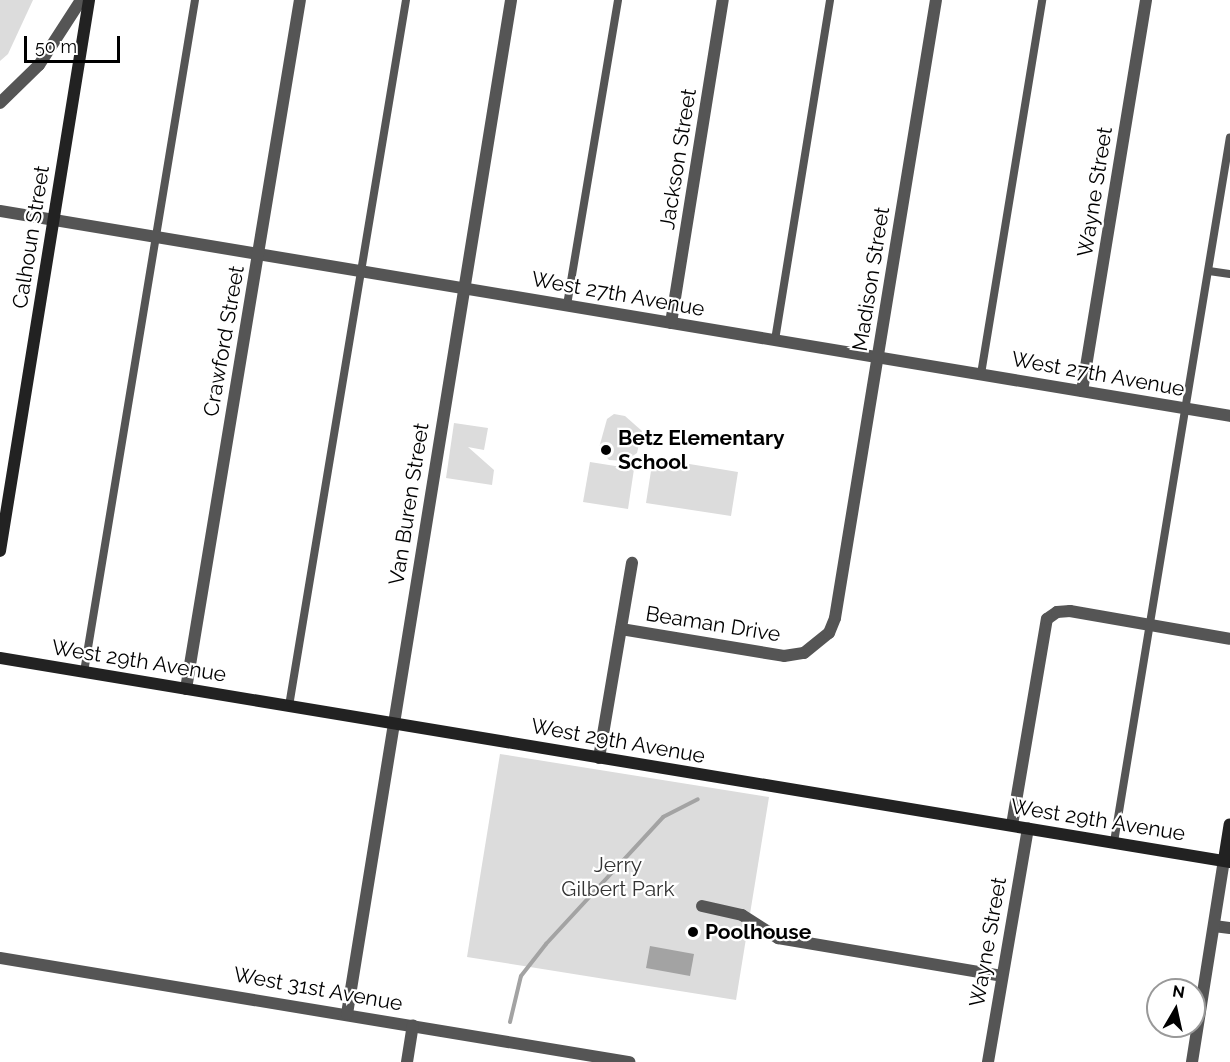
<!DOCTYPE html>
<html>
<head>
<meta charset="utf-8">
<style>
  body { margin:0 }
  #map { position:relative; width:1230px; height:1062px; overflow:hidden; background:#fff; font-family:Raleway,sans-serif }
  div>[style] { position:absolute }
  .green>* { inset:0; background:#dcdcdc }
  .water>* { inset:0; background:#a3a3a3 }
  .stream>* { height:4px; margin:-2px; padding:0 2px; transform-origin:2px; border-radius:2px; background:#a3a3a3 }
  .lane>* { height:8px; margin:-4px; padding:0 4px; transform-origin:4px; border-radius:4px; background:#555 }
  .street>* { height:12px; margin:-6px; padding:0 6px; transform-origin:6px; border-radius:6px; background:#555 }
  .secondary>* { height:12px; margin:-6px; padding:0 6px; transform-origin:6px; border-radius:6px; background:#222 }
  .dots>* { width:16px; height:16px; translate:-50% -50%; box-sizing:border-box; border:3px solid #fff; border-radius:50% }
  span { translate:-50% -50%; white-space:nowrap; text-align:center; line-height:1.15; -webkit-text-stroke:4.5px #fff; paint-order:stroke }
  .street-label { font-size:21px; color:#000 }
  .poi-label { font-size:21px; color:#000; font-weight:700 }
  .left { translate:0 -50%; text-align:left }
  .park-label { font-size:21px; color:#333 }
  .north { position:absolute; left:1146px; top:978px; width:60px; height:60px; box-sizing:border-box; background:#fff; border:2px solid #999; border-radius:50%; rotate:9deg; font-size:16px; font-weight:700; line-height:24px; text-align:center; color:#000 }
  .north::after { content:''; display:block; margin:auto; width:21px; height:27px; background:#000; clip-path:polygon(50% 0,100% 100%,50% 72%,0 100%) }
  .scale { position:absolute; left:24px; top:36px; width:96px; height:27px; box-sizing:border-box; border:3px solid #000; border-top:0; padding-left:8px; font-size:18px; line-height:21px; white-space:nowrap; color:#000; -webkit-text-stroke:4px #fff; paint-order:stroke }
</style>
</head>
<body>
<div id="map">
  <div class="green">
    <div style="clip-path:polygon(0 0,33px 0,8px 54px,0 61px)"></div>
    <div style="clip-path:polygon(614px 414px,625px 416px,642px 431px,637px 453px,625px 461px,609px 460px,599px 448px,607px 419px)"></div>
    <div style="clip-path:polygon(454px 423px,488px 428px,484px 450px,468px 447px,494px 470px,492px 485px,446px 478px)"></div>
    <div style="clip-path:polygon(653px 458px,738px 472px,731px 516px,646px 503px)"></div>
    <div style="clip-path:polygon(590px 462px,634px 469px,628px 509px,583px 502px)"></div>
    <div style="clip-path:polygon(500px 754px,769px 797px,736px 1000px,467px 957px)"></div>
  </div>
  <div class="water">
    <div style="clip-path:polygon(650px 946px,694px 954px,690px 976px,646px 968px)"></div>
  </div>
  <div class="stream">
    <div style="left:510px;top:1022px;width:47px;rotate:-76.6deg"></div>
    <div style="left:521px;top:976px;width:41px;rotate:-52deg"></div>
    <div style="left:546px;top:944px;width:173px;rotate:-47.3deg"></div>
    <div style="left:663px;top:817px;width:39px;rotate:-27deg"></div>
  </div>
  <div class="lane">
    <div style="left:1209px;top:271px;width:21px;rotate:8deg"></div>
    <div style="left:567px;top:305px;width:309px;rotate:-80.5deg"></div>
    <div style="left:775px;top:340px;width:344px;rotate:-80.8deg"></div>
    <div style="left:981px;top:374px;width:379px;rotate:-80.7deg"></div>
    <div style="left:84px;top:672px;width:681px;rotate:-80.62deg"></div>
    <div style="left:289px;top:706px;width:716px;rotate:-80.59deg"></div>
    <div style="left:1114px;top:842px;width:714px;rotate:-80.66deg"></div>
  </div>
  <div class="street">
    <div style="left:0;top:103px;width:54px;rotate:-44.3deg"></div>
    <div style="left:39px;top:65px;width:77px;rotate:-57.1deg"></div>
    <div style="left:0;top:211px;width:1247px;rotate:9.46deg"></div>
    <div style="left:671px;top:323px;width:327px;rotate:-80.9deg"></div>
    <div style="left:1082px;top:391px;width:396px;rotate:-80.7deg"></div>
    <div style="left:621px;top:629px;width:165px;rotate:9.4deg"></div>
    <div style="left:784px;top:656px;width:20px;rotate:-9deg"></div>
    <div style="left:804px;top:653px;width:32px;rotate:-39deg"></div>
    <div style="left:829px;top:633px;width:16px;rotate:-68deg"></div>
    <div style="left:835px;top:618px;width:626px;rotate:-80.72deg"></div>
    <div style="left:186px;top:689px;width:698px;rotate:-80.61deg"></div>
    <div style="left:599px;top:758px;width:198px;rotate:-80.4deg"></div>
    <div style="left:1012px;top:825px;width:209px;rotate:-80.4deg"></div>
    <div style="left:1047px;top:619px;width:12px;rotate:-35deg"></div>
    <div style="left:1057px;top:612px;width:13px;rotate:-4deg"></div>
    <div style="left:1070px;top:611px;width:162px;rotate:9.9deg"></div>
    <div style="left:702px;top:906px;width:41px;rotate:12.7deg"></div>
    <div style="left:742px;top:915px;width:43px;rotate:32.6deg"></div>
    <div style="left:778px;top:938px;width:227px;rotate:9.6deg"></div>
    <div style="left:1214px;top:926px;width:16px;rotate:7deg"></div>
    <div style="left:0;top:958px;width:638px;rotate:9.39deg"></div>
    <div style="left:347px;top:1014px;width:1027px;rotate:-80.81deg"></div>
    <div style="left:407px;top:1062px;width:37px;rotate:-81deg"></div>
    <div style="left:988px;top:1062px;width:237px;rotate:-80.3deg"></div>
    <div style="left:1192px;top:1062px;width:205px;rotate:-81deg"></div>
  </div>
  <div class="secondary">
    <div style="left:0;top:551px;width:558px;rotate:-80.82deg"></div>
    <div style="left:0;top:658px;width:1247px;rotate:9.42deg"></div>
    <div style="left:1224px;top:860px;width:36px;rotate:-81deg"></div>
  </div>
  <div class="dots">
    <div style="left:606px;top:450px;background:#000"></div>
    <div style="left:693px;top:932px;background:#000"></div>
  </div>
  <div class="street-label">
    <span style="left:678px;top:159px;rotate:-81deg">Jackson Street</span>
    <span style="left:1095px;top:192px;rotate:-81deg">Wayne Street</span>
    <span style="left:31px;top:237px;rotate:-81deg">Calhoun Street</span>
    <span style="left:871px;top:279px;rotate:-81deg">Madison Street</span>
    <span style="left:618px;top:294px;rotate:10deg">West 27th Avenue</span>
    <span style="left:224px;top:341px;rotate:-80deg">Crawford Street</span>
    <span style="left:1098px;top:374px;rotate:10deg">West 27th Avenue</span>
    <span style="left:409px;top:504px;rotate:-81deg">Van Buren Street</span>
    <span style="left:713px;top:624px;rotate:9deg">Beaman Drive</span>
    <span style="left:139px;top:661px;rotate:9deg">West 29th Avenue</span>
    <span style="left:618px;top:741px;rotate:10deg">West 29th Avenue</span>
    <span style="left:1098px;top:820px;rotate:9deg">West 29th Avenue</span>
    <span style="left:988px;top:942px;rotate:-80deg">Wayne Street</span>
    <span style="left:318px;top:989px;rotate:10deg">West 31st Avenue</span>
  </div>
  <div class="poi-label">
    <span class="left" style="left:618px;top:450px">Betz Elementary<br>School</span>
    <span class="left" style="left:705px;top:932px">Poolhouse</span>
  </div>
  <div class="park-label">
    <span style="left:618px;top:877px">Jerry<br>Gilbert Park</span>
  </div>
  <div class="north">N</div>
  <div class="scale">50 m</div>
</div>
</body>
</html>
